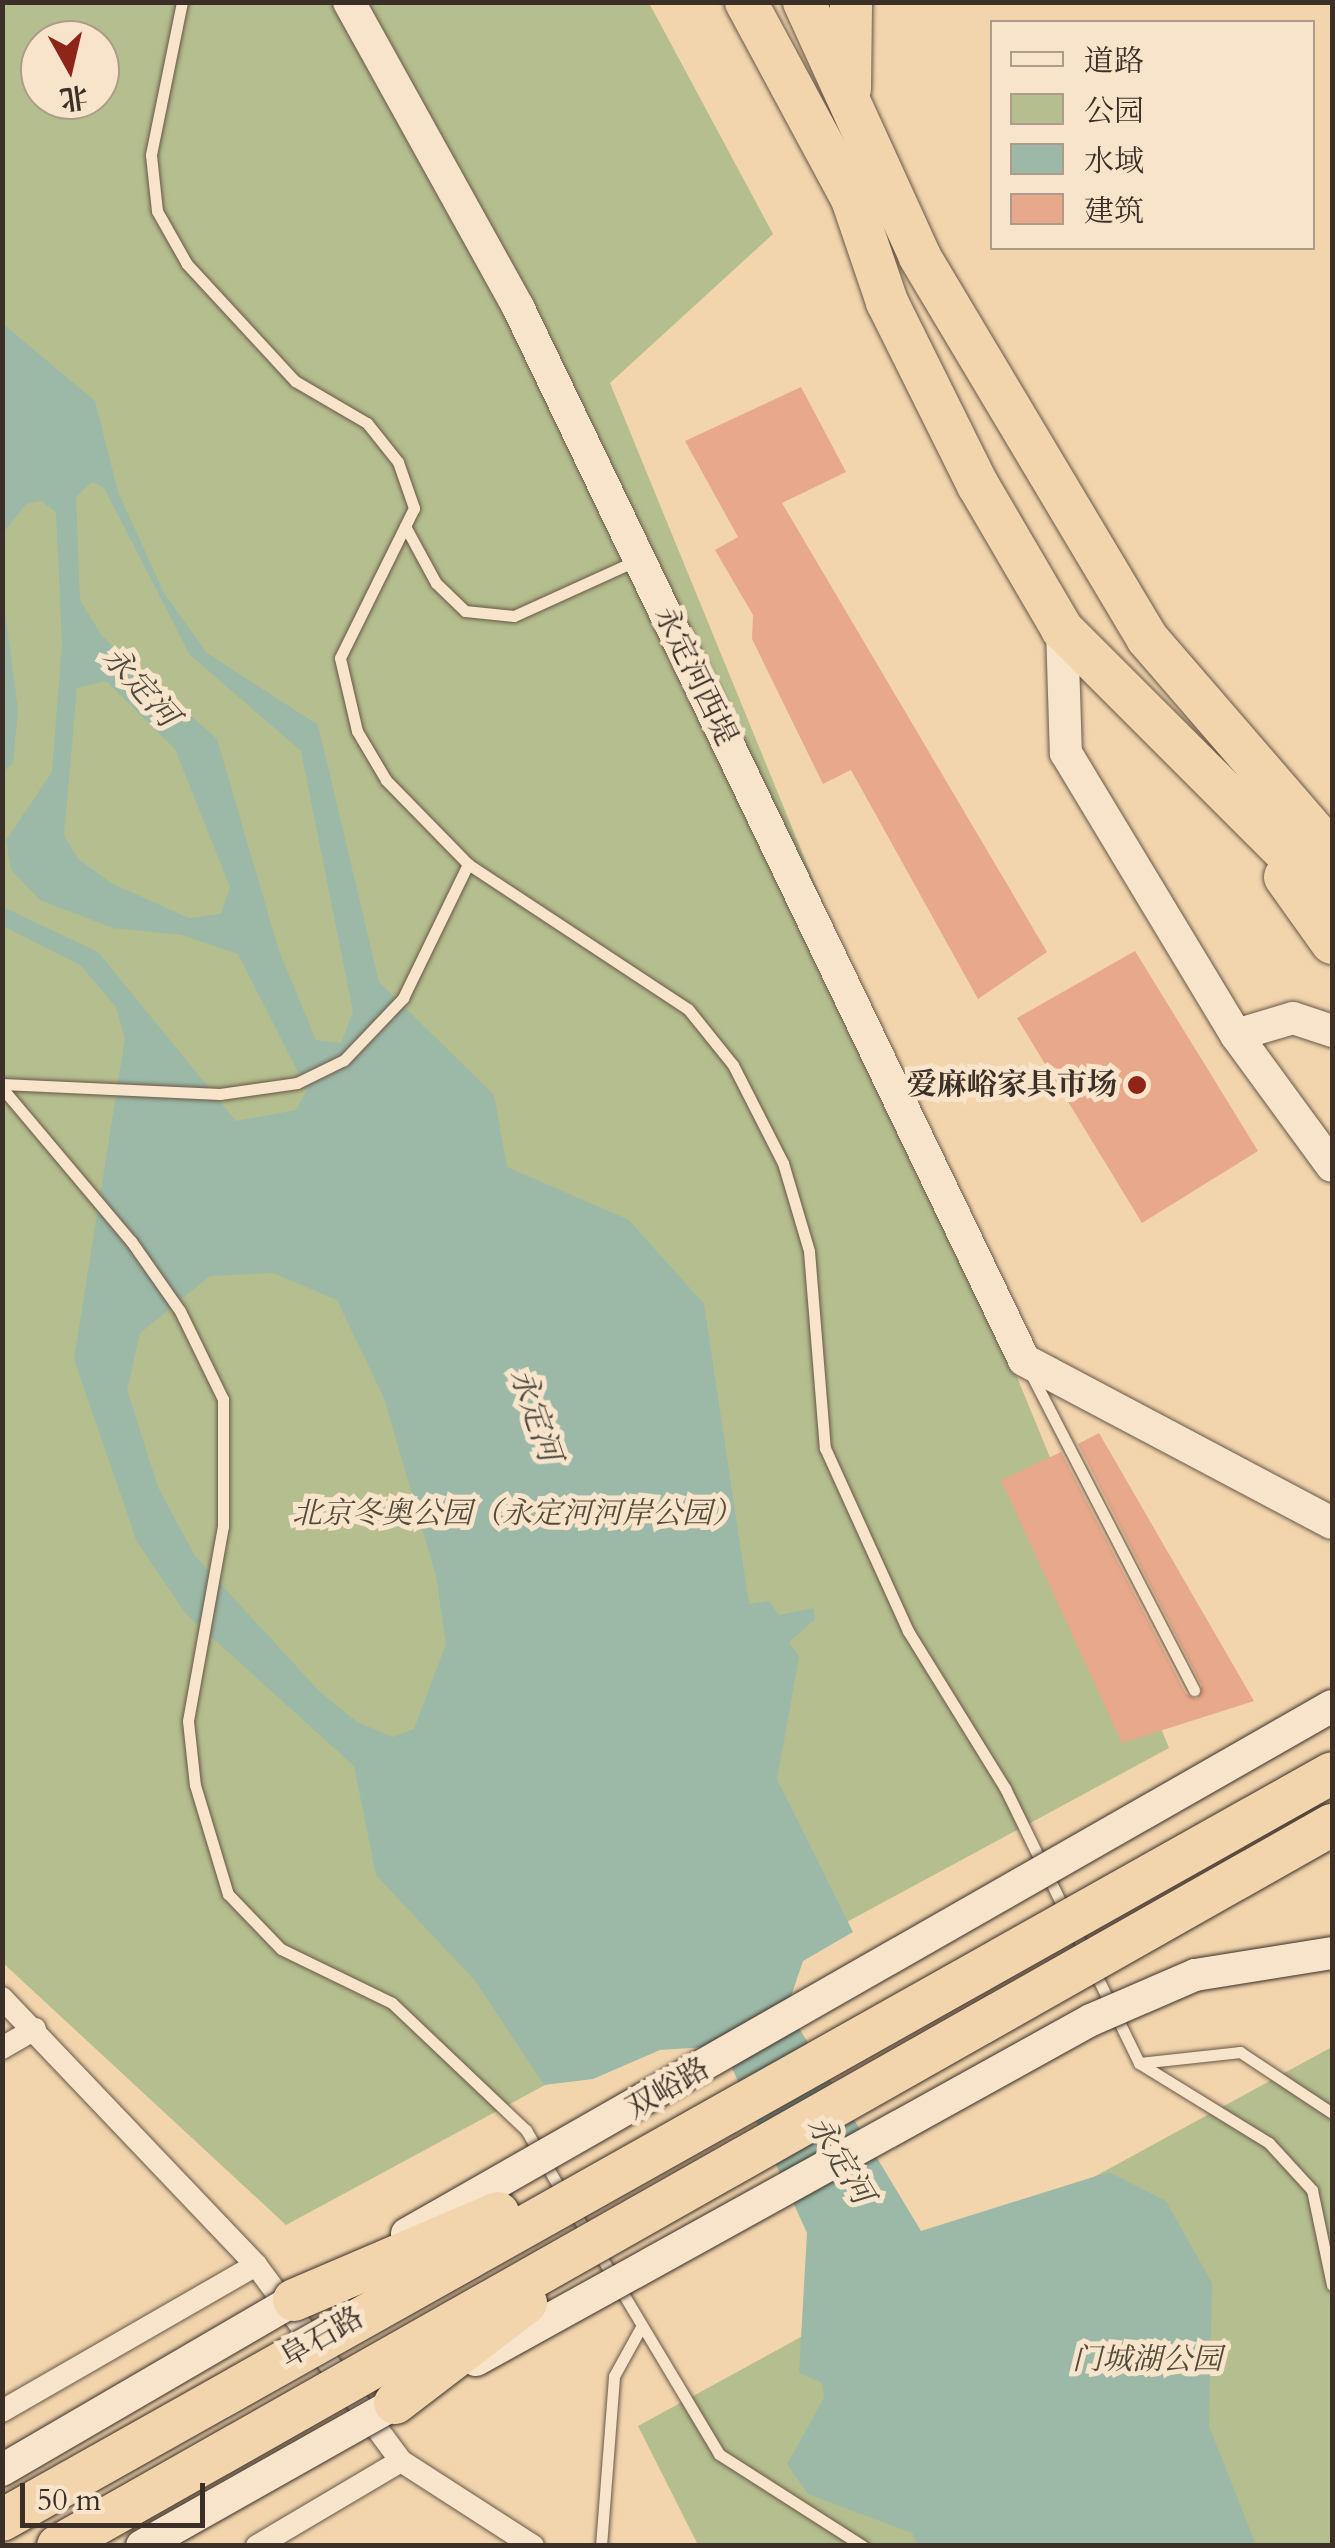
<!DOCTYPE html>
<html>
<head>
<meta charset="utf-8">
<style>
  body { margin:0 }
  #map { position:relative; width:1335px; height:2548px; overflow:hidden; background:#f2d5ad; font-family:Cardo,"Noto Serif SC",serif }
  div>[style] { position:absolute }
  .green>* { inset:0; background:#b4be8e }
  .water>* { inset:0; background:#9cb9a7 }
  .building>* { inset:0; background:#e8a88b }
  .roads { filter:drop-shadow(0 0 2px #695849) drop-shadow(0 0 2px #695849) }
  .lane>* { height:11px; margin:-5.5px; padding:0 5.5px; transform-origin:5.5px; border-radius:5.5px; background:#f7e4ca }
  .street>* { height:22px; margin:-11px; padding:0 11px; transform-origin:11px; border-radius:11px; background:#f7e4ca }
  .secondary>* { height:32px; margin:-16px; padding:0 16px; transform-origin:16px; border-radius:16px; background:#f7e4ca }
  .highway>* { height:42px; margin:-21px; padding:0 21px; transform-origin:21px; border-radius:21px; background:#f2d5ad }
  .bridges { filter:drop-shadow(0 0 2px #3b2f28) drop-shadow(0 0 2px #3b2f28) }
  .secondary-bridge>* { height:32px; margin:-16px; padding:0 16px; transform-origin:16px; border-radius:16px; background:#f7e4ca }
  .highway-bridge>* { height:42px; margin:-21px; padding:0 21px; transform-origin:21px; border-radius:21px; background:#f2d5ad }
  .dots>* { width:28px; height:28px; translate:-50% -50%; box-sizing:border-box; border:5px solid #f7e4ca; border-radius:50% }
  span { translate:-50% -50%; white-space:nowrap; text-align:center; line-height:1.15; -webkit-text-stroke:10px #f7e4ca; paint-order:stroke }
  .street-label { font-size:30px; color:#3b2f28 }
  .poi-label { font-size:30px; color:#3b2f28; font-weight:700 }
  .right { translate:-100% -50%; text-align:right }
  .park-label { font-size:30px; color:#534c3c; font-style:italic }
  .water-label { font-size:32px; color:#4e4b41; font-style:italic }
  .frame { position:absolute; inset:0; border:5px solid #3b2f28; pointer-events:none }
  .legend { position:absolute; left:990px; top:20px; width:325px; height:230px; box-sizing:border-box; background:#f7e4ca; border:2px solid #ac9c89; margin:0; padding:12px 18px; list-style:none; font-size:30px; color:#3b2f28 }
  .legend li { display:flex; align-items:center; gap:20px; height:50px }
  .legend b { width:50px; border:2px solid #ac9c89 }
  .north { position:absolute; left:20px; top:20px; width:100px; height:100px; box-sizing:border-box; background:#f7e4ca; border:2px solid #ac9c89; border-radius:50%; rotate:172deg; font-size:28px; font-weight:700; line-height:40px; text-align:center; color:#3b2f28 }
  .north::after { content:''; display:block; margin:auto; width:35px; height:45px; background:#8f2418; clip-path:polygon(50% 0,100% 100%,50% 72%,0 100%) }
  .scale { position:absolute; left:20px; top:2483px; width:185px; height:45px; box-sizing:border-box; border:5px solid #3b2f28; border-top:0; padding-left:12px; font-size:30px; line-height:35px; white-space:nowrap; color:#3b2f28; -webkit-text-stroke:8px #f7e4ca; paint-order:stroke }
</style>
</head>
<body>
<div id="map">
  <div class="green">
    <div style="clip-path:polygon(evenodd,2px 3px,649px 3px,773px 234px,610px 383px,1169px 1748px,286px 2225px,3px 1963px,2px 3px,40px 40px,100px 40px,100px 100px,40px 100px,40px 40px)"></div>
    <div style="clip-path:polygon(1332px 2047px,1332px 2545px,698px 2545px,638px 2426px)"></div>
  </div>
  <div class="water">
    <div style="clip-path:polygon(evenodd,3px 324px,95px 401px,118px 492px,164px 593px,207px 653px,318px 725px,379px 982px,494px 1095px,507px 1167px,629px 1220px,704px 1304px,749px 1604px,769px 1601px,779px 1615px,813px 1608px,815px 1619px,789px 1642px,799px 1657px,777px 1779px,853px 1932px,803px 1961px,787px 2008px,921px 2231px,1109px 2172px,1166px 2201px,1212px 2283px,1209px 2426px,1256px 2545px,918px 2545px,912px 2533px,808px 2494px,787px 2464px,824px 2398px,822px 2383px,799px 2373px,807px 2233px,722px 2046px,660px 2050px,593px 2079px,544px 2085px,476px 1982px,376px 1875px,354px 1766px,186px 1614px,137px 1542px,74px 1359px,125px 1039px,116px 1007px,80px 965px,3px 926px,3px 907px,98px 952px,236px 1121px,296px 1110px,307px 1090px,238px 954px,182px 935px,113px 928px,40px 900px,11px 870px,6px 840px,52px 772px,62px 644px,56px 512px,41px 501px,26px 504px,3px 533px,3px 324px,92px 482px,104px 488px,190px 655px,301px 751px,353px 1012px,341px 1043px,316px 1040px,279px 951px,217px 739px,102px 636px,80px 600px,76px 497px,92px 482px,3px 324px,106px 681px,175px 749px,230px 887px,221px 914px,189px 918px,113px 884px,78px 859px,64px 835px,77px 688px,106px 681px,3px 324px,273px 1273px,337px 1300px,384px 1398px,436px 1576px,446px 1644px,414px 1729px,393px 1737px,357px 1722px,319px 1691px,195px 1556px,158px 1487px,127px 1390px,140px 1333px,210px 1276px,273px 1273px)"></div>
    <div style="clip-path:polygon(3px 597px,18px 710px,13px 763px,3px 772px)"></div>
  </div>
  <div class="building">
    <div style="clip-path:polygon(801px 387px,846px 472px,782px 503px,1047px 952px,978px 999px,851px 770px,823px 784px,752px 639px,753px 615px,715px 550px,738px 537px,685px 441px)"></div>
    <div style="clip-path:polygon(1135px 951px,1258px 1151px,1142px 1223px,1017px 1018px)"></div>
    <div style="clip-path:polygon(1099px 1433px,1254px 1701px,1122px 1743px,1001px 1480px,1061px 1452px,1186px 1694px,1197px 1699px,1202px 1686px,1078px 1444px)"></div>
  </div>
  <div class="roads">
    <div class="lane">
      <div style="left:182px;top:2px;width:156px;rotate:101.5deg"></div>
      <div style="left:151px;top:155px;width:56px;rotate:83.9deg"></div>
      <div style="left:157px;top:211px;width:61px;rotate:60.5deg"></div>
      <div style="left:187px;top:264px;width:159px;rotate:47.3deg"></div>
      <div style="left:295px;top:381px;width:83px;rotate:30.3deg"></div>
      <div style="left:367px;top:423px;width:50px;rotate:51.5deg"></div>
      <div style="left:398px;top:462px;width:49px;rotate:70.8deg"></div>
      <div style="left:414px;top:508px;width:167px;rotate:116.3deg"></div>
      <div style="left:340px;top:658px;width:75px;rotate:76.9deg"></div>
      <div style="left:357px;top:731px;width:57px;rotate:59.4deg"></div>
      <div style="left:386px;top:780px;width:117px;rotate:45.7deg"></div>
      <div style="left:468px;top:864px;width:263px;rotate:33.4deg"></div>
      <div style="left:688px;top:1009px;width:72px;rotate:51.2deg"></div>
      <div style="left:733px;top:1065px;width:110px;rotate:63deg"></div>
      <div style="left:783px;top:1163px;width:92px;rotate:73.5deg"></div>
      <div style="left:809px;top:1251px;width:198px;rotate:85.4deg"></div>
      <div style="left:825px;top:1448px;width:201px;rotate:65.6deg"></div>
      <div style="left:908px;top:1631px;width:185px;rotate:58.3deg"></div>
      <div style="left:1005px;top:1788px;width:306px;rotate:64deg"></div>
      <div style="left:1139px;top:2063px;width:153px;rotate:31.6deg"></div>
      <div style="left:1269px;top:2143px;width:64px;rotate:47.5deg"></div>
      <div style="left:1312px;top:2190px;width:97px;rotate:78.1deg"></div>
      <div style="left:405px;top:526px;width:65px;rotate:61.5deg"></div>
      <div style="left:436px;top:583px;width:40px;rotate:44deg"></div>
      <div style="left:465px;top:611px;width:49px;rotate:5.8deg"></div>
      <div style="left:514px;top:616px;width:133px;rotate:-24.4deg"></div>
      <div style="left:2px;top:1084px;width:218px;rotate:2.6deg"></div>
      <div style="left:220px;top:1094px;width:78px;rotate:-8.1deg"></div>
      <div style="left:297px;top:1083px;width:52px;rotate:-26.1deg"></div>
      <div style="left:344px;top:1060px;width:86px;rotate:-46.4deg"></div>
      <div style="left:403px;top:998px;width:149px;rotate:-64.1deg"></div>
      <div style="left:2px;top:1088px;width:200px;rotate:49.9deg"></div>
      <div style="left:131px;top:1241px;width:85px;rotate:55deg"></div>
      <div style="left:180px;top:1311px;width:98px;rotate:64deg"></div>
      <div style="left:223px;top:1399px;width:127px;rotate:90deg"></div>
      <div style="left:223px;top:1526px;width:198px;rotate:100.2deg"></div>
      <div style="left:188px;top:1721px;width:64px;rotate:83.8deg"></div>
      <div style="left:195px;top:1785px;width:114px;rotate:73.2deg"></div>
      <div style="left:228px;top:1894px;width:76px;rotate:46.1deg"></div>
      <div style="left:281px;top:1949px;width:123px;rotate:25.9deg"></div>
      <div style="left:392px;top:2003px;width:185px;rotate:43.5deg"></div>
      <div style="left:526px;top:2130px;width:74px;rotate:60deg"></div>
      <div style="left:1030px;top:1372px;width:358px;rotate:62.7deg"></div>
      <div style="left:1139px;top:2063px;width:102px;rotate:-6.2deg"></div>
      <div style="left:1240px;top:2052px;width:110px;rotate:33.5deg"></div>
      <div style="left:573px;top:2210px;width:284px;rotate:59.1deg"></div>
      <div style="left:719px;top:2454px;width:171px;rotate:32.6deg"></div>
      <div style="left:601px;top:2546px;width:170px;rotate:-85.6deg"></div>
      <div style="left:614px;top:2376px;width:56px;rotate:-61.1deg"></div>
    </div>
    <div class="street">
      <div style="left:2px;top:1998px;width:369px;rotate:46.4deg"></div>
      <div style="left:256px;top:2265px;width:244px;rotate:53.5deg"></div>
      <div style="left:2px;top:2048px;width:38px;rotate:-30deg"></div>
      <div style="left:2px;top:2411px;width:293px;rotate:-29.9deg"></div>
      <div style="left:257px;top:2546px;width:167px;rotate:-30.6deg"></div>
      <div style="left:401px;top:2461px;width:157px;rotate:32.8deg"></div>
    </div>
    <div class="secondary">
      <div style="left:349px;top:2px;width:349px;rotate:61deg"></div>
      <div style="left:518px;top:307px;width:1168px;rotate:64.33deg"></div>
      <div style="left:1024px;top:1360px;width:348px;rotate:27.9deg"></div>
      <div style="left:1062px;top:629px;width:124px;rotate:88.2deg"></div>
      <div style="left:1066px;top:753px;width:329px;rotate:58.9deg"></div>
      <div style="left:1236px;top:1035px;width:162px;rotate:53.8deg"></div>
      <div style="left:1236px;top:1035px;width:59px;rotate:-16.6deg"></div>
      <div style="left:1293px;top:1018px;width:41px;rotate:18.4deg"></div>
    </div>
    <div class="highway">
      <div style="left:746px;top:2px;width:224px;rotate:61.7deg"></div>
      <div style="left:852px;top:199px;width:109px;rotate:71.2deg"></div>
      <div style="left:887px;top:302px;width:204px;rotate:63.6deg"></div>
      <div style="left:978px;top:485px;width:167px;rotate:59.7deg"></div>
      <div style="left:1062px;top:629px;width:382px;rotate:45deg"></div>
      <div style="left:804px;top:2px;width:280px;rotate:65.5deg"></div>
      <div style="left:920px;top:257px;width:443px;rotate:59.2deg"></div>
      <div style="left:1147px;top:638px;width:283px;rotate:49.2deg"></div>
      <div style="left:850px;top:89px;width:87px;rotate:-89.3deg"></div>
      <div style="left:1285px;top:877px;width:81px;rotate:54.5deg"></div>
    </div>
  </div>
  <div class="bridges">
    <div class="secondary-bridge">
      <div style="left:407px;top:2234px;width:1065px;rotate:-29.72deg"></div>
      <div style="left:476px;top:2360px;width:703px;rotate:-28.94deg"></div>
      <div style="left:1091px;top:2020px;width:113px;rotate:-23.4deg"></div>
      <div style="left:1195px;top:1975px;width:139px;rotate:-9.1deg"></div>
      <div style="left:2px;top:2470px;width:360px;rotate:-30.2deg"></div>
      <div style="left:142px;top:2546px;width:313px;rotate:-29.4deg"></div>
    </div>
    <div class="highway-bridge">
      <div style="left:294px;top:2300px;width:222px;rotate:-23.1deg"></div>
      <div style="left:395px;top:2403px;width:165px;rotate:-37.4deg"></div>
      <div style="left:2px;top:2520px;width:1525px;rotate:-29.32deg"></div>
      <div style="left:58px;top:2546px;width:1464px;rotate:-29.51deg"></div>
    </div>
  </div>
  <div class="dots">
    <div style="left:1137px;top:1085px;background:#8f2418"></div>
  </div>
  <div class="street-label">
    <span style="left:695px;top:676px;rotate:64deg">永定河西堤</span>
    <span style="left:668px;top:2089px;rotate:-30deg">双峪路</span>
    <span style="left:322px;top:2338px;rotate:-30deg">阜石路</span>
  </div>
  <div class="poi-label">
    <span class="right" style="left:1117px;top:1085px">爱麻峪家具市场</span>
  </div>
  <div class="park-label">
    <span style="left:517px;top:1514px">北京冬奥公园（永定河河岸公园）</span>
    <span style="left:1147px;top:2360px">门城湖公园</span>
  </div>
  <div class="water-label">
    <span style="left:140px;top:687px;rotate:48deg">永定河</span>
    <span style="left:535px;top:1415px;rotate:71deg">永定河</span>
    <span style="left:840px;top:2160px;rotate:59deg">永定河</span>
  </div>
  <div class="frame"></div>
  <ul class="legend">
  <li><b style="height:12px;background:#f7e4ca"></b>道路</li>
  <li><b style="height:28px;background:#b4be8e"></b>公园</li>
  <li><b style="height:28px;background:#9cb9a7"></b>水域</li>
  <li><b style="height:28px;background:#e8a88b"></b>建筑</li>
  </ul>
  <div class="north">北</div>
  <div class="scale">50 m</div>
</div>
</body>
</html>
